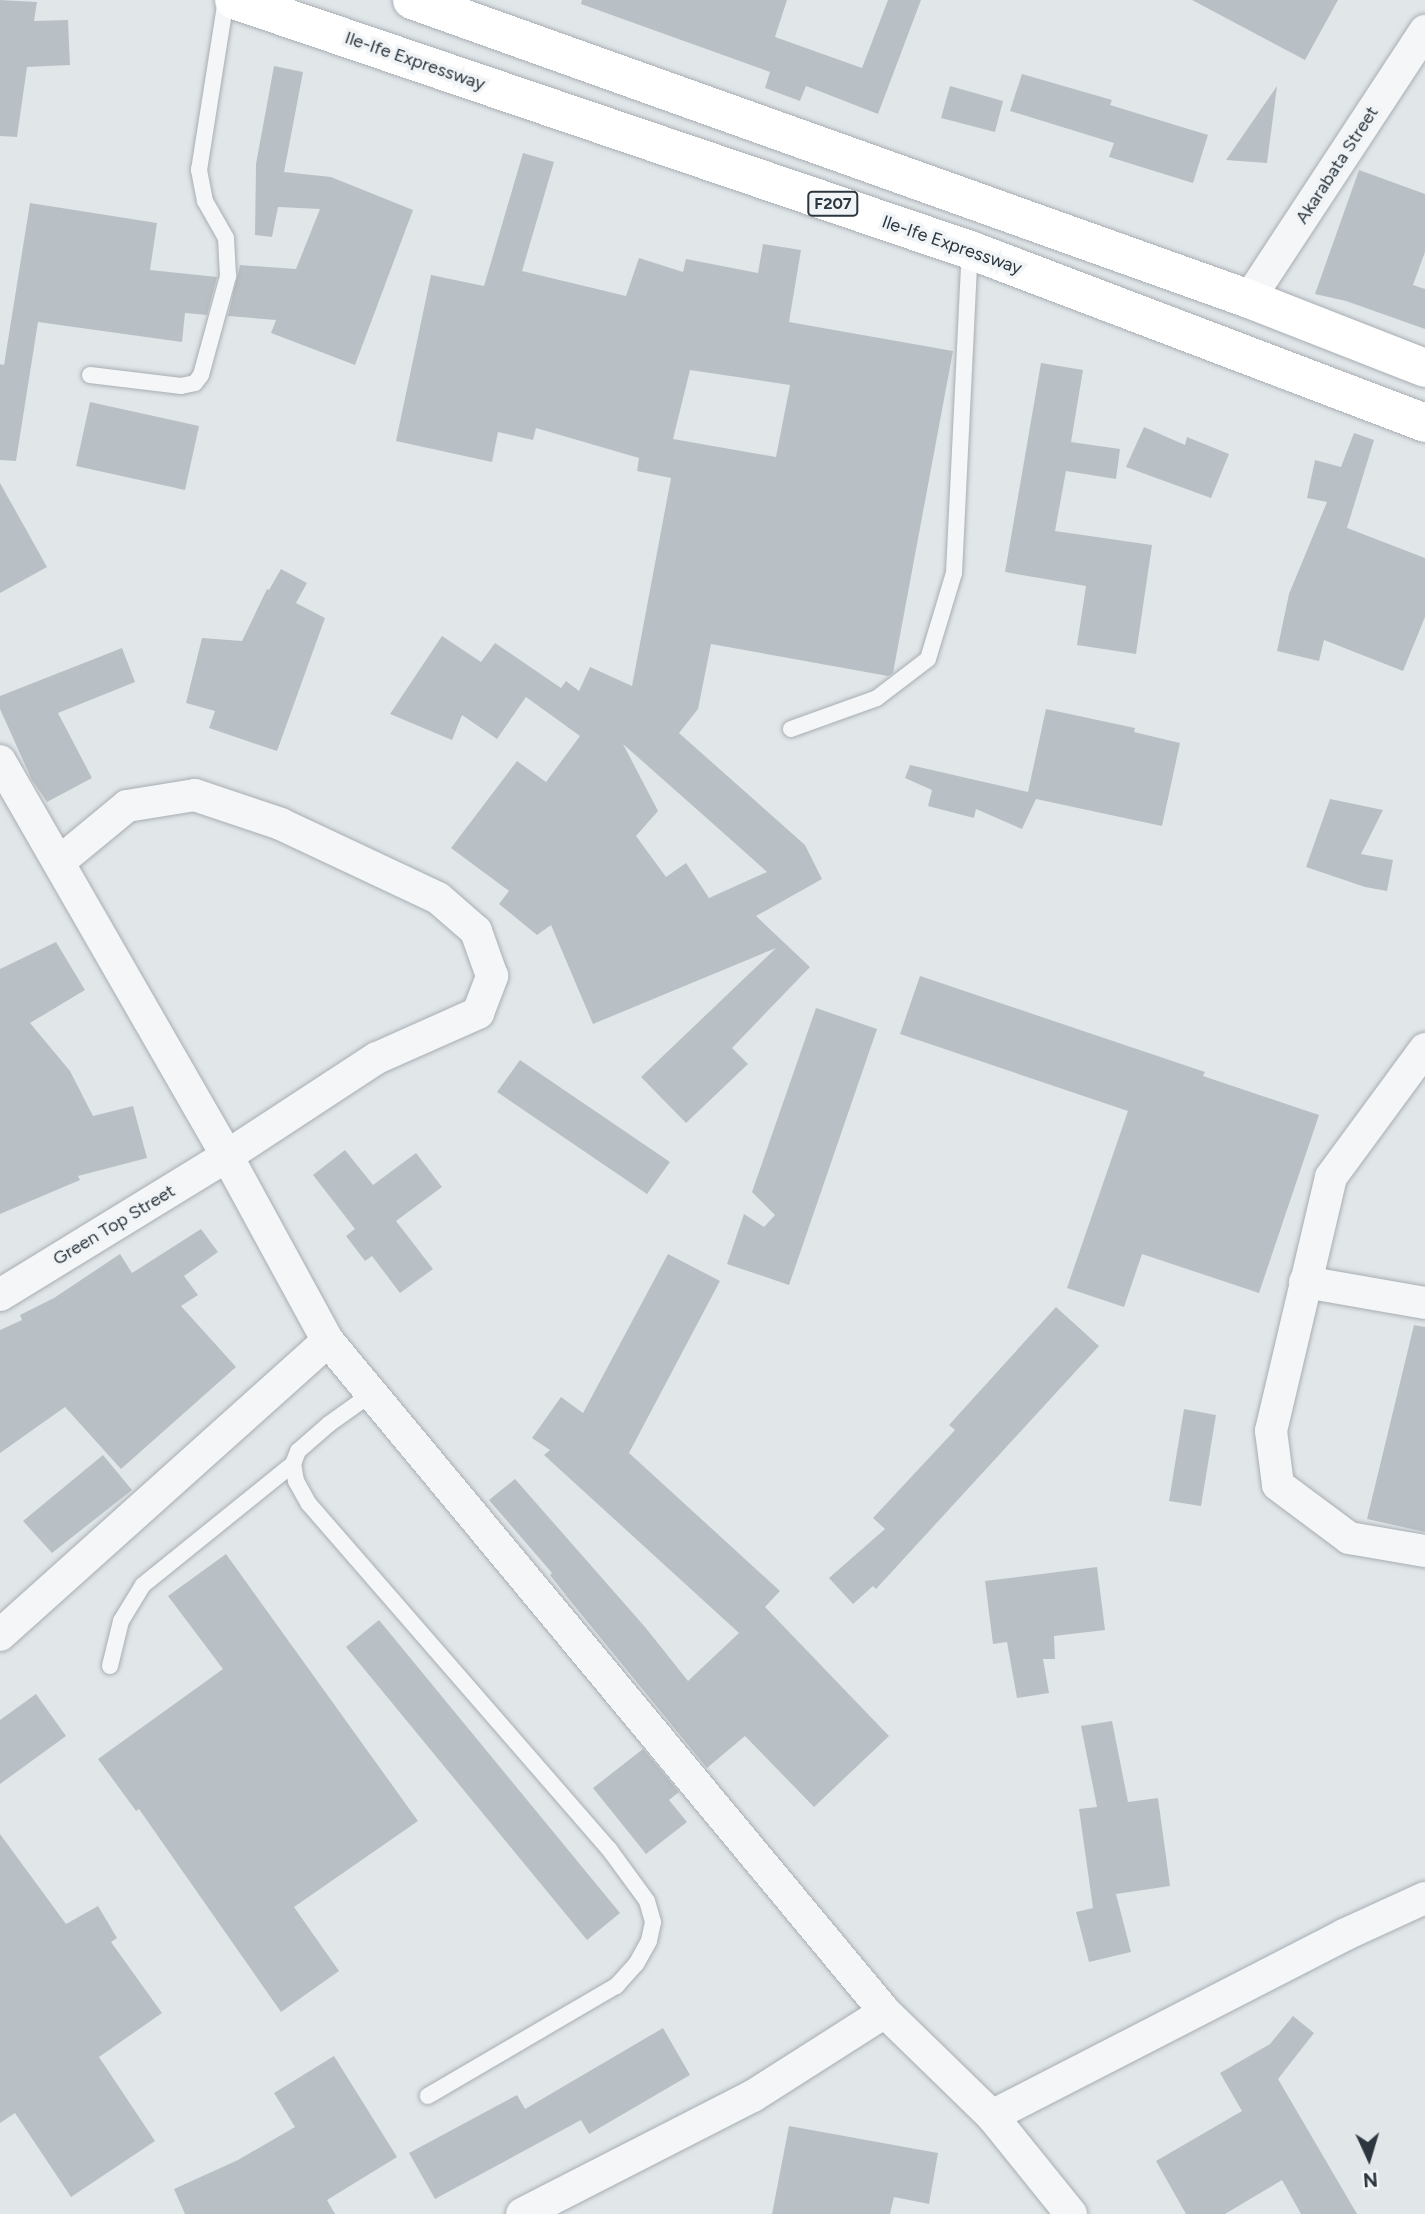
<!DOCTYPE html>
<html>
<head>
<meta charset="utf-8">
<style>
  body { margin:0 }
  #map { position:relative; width:1425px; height:2214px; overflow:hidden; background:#e1e6e9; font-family:Figtree,sans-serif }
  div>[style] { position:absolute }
  .building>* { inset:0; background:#b9c0c5 }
  .roads { filter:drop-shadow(0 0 2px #a7aeb3) drop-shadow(0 0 2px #a7aeb3) }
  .lane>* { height:16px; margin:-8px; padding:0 8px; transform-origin:8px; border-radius:8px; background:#f4f6f7 }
  .street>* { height:32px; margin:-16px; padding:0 16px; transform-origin:16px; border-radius:16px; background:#f4f6f7 }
  .primary>* { height:38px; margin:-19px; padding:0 19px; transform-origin:19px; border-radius:19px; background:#fff }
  span { translate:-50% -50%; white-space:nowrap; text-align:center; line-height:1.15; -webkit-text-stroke:7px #f1f4f6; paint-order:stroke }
  .shield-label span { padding:2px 5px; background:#f1f4f6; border:2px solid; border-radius:5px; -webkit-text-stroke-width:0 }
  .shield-label { font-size:16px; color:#2b363f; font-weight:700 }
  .street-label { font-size:18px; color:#2b363f }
  .north { position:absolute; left:1334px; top:2123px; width:70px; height:70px; -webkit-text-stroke:5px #f1f4f6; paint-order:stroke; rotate:176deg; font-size:19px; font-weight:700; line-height:28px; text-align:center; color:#2b363f }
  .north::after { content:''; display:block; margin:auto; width:24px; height:32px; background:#2b363f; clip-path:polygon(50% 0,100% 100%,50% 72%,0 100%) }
</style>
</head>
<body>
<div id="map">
  <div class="building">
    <div style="clip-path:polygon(0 0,37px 2px,34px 21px,68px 20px,70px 65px,27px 67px,17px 137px,0 136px)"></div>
    <div style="clip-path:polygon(582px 0,787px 0,775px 37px,862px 68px,888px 0,921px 0,878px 114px,806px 86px,800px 101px,765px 88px,770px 72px,581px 4px)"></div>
    <div style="clip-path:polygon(1192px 0,1338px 0,1305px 60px)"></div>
    <div style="clip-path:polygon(274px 66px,303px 72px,284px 172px,331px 177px,413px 210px,355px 365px,271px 333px,276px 320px,228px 316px,240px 265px,296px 269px,320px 209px,278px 207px,272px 237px,255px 235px,256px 164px)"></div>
    <div style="clip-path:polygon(1022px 74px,1112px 100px,1110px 105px,1208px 135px,1193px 183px,1109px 157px,1114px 143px,1010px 111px)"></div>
    <div style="clip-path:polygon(950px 86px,1003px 101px,995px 132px,941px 118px)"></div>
    <div style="clip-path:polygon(1277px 86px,1267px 163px,1226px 160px)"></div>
    <div style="clip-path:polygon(evenodd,523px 153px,554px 162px,522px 271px,626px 296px,639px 258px,683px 272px,686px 259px,758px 273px,763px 244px,801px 250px,789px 322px,953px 351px,893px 673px,888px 676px,711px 644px,698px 709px,679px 733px,805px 845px,822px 879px,756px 916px,810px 967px,732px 1048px,748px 1064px,686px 1123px,641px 1077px,776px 948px,593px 1024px,551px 925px,537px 935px,499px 904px,509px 891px,451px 848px,517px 761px,546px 782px,580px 736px,526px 697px,497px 739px,462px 715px,452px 740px,390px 714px,442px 636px,481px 662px,495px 643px,561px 688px,566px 681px,579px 691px,590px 667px,632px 686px,671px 478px,637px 471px,639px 458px,536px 428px,533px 440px,498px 432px,492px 462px,396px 441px,431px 275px,484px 286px,523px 153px,690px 370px,790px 385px,776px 457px,673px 439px,690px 370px,523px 153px,623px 744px,737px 845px,767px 872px,709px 898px,686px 863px,666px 877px,636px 836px,658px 811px,623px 744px)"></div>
    <div style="clip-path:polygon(1359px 170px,1425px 194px,1425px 252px,1413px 285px,1425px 289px,1425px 329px,1346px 301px,1315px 294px)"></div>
    <div style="clip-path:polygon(30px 203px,157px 223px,150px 270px,217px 277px,207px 315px,185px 313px,182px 342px,38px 322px,16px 461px,0 460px,0 364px,4px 365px)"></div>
    <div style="clip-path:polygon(1041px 363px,1083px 370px,1071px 442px,1120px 449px,1116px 479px,1066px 471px,1055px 531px,1152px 545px,1136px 654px,1077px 645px,1086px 586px,1005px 572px)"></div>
    <div style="clip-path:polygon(90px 402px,199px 426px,185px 490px,76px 466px)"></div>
    <div style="clip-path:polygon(1144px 427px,1185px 445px,1187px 437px,1229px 454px,1211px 498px,1126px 467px)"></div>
    <div style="clip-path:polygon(1354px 433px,1374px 440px,1347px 528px,1425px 558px,1425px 617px,1403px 671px,1324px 640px,1319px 661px,1277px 651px,1289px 594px,1327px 502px,1307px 498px,1315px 460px,1341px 467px)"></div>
    <div style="clip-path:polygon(0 483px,47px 567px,0 593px)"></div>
    <div style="clip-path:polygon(281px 569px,307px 583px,296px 603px,325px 618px,277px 751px,209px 728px,215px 711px,186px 703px,202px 638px,242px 641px,267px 589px,269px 590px)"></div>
    <div style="clip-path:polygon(122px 648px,135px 682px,58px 713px,92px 778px,47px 802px,32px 780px,0 709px,0 696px)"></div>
    <div style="clip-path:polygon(1046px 709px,1135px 728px,1134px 732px,1180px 743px,1162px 826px,1036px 799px,1022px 829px,976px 809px,974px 818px,928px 806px,932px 790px,905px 778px,910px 765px,1028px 792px)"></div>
    <div style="clip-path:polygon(1330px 799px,1383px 810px,1361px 854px,1393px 860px,1387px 891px,1365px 887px,1306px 867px)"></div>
    <div style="clip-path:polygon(56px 942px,85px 990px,30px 1023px,70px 1071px,93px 1116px,133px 1106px,147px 1158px,78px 1176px,80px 1180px,0 1214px,0 969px)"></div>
    <div style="clip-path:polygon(920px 976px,1205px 1072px,1203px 1076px,1319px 1115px,1259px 1293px,1142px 1254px,1124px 1307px,1067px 1288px,1128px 1111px,900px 1034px)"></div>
    <div style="clip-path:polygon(816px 1008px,877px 1029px,789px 1285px,727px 1264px,744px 1214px,764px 1227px,775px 1215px,752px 1192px)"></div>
    <div style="clip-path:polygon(520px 1060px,670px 1162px,647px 1194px,497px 1092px)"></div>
    <div style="clip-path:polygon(345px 1150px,373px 1185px,416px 1153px,442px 1187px,396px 1221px,433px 1269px,400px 1293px,372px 1256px,365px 1261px,346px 1236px,355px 1229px,313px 1175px)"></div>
    <div style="clip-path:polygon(201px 1229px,218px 1252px,184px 1276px,198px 1295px,181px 1306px,236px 1367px,121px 1469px,65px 1407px,0 1453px,0 1330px,22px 1320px,20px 1315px,54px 1298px,120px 1254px,132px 1273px)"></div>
    <div style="clip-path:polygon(668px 1254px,720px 1281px,629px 1453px,780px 1591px,765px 1607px,889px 1736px,814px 1807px,745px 1736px,707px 1768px,568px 1598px,550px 1575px,552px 1573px,489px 1500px,515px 1479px,645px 1627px,688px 1681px,739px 1633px,544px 1455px,550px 1450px,532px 1438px,561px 1397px,583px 1413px)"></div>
    <div style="clip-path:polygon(1056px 1307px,1099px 1346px,876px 1589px,873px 1586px,853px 1604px,829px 1578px,885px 1529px,873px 1518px,955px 1430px,949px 1425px)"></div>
    <div style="clip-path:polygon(1414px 1325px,1425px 1327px,1425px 1532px,1367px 1519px)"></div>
    <div style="clip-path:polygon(1184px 1409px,1216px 1415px,1201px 1506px,1169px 1501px)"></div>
    <div style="clip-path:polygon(103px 1455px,132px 1490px,52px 1553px,23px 1521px)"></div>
    <div style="clip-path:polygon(226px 1554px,418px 1821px,294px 1907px,339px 1971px,281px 2012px,139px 1809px,136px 1811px,98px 1759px,223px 1669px,168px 1596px)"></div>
    <div style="clip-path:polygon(1097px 1567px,1105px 1630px,1054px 1636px,1055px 1659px,1043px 1659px,1049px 1693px,1017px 1698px,1007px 1642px,993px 1644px,985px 1581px)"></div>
    <div style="clip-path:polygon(379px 1620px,620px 1913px,587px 1940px,346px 1647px)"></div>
    <div style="clip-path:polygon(36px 1694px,66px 1736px,0 1784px,0 1720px)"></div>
    <div style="clip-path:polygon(1112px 1721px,1128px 1802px,1158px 1798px,1170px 1886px,1116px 1894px,1131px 1952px,1089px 1962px,1076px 1912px,1093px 1908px,1079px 1809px,1097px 1807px,1081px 1726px)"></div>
    <div style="clip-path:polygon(643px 1749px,679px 1792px,669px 1800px,687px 1822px,646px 1854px,593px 1788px)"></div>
    <div style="clip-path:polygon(0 1834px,66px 1924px,98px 1906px,117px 1938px,111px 1942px,162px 2013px,99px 2057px,155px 2141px,71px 2197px,15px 2113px,0 2123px)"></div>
    <div style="clip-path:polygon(1293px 2016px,1314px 2033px,1278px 2079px,1357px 2214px,1301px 2214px,1282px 2180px,1225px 2214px,1186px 2214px,1156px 2161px,1242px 2111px,1220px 2073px,1270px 2044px)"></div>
    <div style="clip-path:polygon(663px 2028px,690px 2075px,589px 2134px,581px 2120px,435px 2199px,409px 2153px,517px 2095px,525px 2109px)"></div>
    <div style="clip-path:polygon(334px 2056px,397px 2157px,327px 2200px,335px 2214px,185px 2214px,174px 2189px,238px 2160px,295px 2127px,274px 2093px)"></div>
    <div style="clip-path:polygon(789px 2126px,938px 2153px,929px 2204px,894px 2197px,890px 2214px,772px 2214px)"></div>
  </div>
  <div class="roads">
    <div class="lane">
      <div style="left:90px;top:375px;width:92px;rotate:6.9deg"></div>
      <div style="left:181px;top:386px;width:14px;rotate:-12deg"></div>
      <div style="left:195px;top:383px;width:10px;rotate:-53deg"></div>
      <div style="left:201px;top:375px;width:103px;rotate:-74.7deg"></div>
      <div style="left:228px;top:276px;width:38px;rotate:-93deg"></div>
      <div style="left:226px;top:238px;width:43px;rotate:-119.6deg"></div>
      <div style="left:205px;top:201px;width:32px;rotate:-101deg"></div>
      <div style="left:199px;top:170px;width:172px;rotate:-81deg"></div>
      <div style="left:791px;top:729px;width:91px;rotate:-19.8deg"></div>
      <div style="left:877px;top:698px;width:64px;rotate:-37.4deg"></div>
      <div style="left:928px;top:659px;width:90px;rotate:-73.2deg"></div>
      <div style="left:954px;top:573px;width:323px;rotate:-87.2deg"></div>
      <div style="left:371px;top:1394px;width:52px;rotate:144.5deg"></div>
      <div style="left:329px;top:1424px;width:41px;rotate:138.9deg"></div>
      <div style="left:298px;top:1451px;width:14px;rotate:111deg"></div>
      <div style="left:293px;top:1464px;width:17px;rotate:80deg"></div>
      <div style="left:296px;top:1481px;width:26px;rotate:61deg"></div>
      <div style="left:309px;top:1504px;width:457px;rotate:49deg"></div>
      <div style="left:609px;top:1849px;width:64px;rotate:53.8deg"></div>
      <div style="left:647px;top:1901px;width:22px;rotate:74deg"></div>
      <div style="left:653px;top:1922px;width:19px;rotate:102deg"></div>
      <div style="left:649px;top:1941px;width:26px;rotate:119deg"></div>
      <div style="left:636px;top:1964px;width:30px;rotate:132deg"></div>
      <div style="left:616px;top:1986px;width:218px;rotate:149.7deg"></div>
      <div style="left:110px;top:1666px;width:46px;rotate:-76.3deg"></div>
      <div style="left:121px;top:1621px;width:42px;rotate:-58.6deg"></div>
      <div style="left:143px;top:1585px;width:193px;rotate:-38.9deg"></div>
    </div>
    <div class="street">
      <div style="left:1249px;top:299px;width:321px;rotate:-56.7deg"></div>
      <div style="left:0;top:761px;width:456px;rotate:60.1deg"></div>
      <div style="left:227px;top:1156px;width:211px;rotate:61.4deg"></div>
      <div style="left:328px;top:1341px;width:872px;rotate:50.3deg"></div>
      <div style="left:885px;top:2012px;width:149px;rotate:44.2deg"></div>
      <div style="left:992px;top:2116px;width:126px;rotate:51.1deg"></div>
      <div style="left:1425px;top:1049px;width:159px;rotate:126.3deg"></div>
      <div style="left:1331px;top:1177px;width:261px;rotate:103.3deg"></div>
      <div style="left:1271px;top:1431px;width:54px;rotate:82.6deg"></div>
      <div style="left:1278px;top:1485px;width:89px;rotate:36.7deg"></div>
      <div style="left:1349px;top:1538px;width:77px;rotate:9.7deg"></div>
      <div style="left:1305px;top:1282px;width:122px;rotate:9.9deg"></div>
      <div style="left:0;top:1295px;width:266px;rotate:-31.5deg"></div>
      <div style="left:227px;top:1156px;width:179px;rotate:-33.2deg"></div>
      <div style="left:377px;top:1058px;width:111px;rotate:-24deg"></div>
      <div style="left:478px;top:1013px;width:40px;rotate:-69deg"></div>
      <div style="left:492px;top:976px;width:48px;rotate:-109.6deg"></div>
      <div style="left:476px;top:931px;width:50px;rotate:-139deg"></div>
      <div style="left:438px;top:898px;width:174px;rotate:-154.8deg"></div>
      <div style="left:281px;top:824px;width:91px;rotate:-161.4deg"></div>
      <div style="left:195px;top:795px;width:69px;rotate:170.8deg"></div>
      <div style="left:127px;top:806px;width:88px;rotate:140.5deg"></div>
      <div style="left:0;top:1635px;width:440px;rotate:-41.9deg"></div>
      <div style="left:992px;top:2116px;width:396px;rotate:-27.2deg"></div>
      <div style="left:1344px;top:1935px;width:89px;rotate:-24.6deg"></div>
      <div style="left:522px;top:2214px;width:259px;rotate:-27.1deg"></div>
      <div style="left:753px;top:2096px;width:156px;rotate:-32.5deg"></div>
    </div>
    <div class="primary">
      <div style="left:234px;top:0;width:777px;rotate:18.76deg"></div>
      <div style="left:970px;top:250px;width:487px;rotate:20.8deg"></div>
      <div style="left:412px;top:0;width:889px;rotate:19.66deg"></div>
      <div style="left:1249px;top:299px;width:189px;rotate:21.4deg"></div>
    </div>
  </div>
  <div class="shield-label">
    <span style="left:833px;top:204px">F207</span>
  </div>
  <div class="street-label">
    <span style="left:415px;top:61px;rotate:19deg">Ile-Ife Expressway</span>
    <span style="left:1337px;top:165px;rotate:-57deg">Akarabata Street</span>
    <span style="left:952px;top:245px;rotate:19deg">Ile-Ife Expressway</span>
    <span style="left:114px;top:1225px;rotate:-31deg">Green Top Street</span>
  </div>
  <div class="north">N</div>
</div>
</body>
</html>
